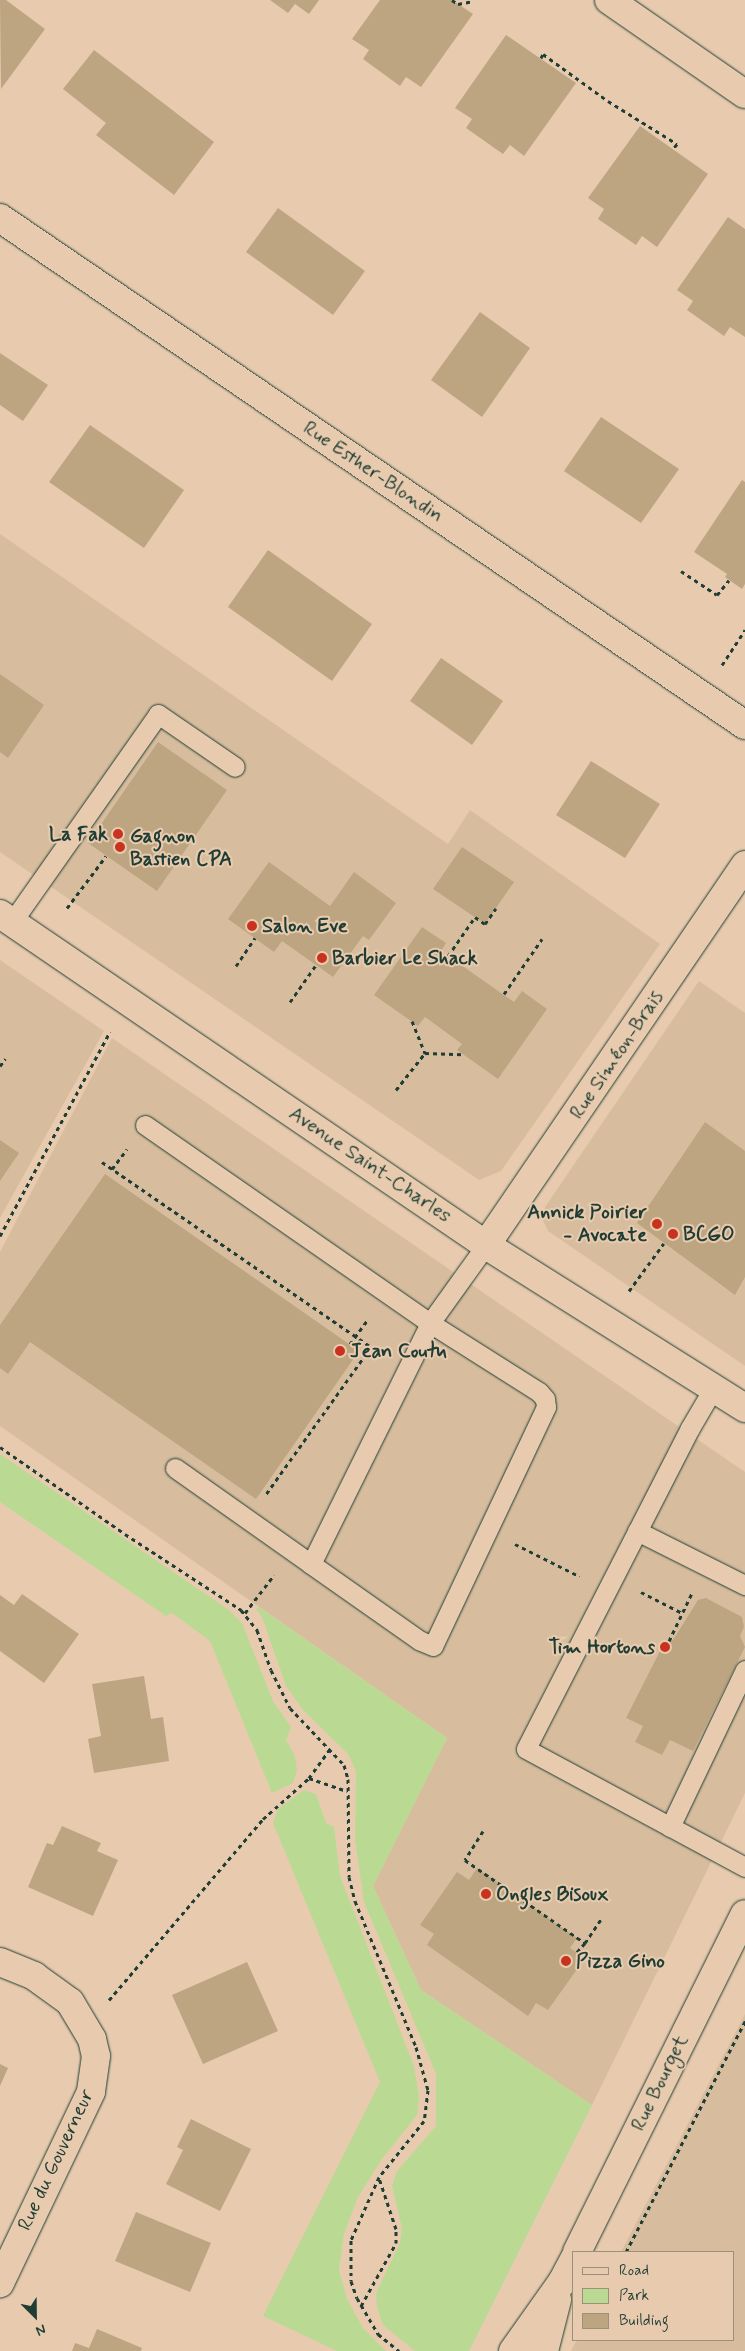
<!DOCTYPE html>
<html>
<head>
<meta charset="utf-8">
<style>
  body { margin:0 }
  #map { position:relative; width:745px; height:2351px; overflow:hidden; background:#e8cbae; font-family:Mynerve,sans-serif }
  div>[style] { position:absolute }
  .built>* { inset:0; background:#d7bd9e }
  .green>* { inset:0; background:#bada93 }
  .building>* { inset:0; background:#bea581 }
  .path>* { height:3px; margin-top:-1.5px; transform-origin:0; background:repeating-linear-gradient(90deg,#1f3d34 0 4px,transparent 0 8px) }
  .roads { filter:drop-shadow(0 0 1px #1f3d34) drop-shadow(0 0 1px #1f3d34) }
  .lane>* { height:19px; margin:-9.5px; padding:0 9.5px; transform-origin:9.5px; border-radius:9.5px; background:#e8cbae }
  .street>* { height:28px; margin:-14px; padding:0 14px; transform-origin:14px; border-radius:14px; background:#e8cbae }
  .secondary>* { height:28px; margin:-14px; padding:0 14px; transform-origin:14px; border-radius:14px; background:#e8cbae }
  .dots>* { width:14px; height:14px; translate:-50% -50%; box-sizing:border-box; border:2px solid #e8cbae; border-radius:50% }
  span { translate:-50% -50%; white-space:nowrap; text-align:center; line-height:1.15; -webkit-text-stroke:4px #e8cbae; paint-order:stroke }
  .street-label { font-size:20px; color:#1f3d34 }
  .poi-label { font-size:20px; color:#1f3d34; font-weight:700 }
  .right { translate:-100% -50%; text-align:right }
  .left { translate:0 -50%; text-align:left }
  .legend { position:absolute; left:572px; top:2251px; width:162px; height:90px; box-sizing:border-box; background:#e8cbae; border:1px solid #98927d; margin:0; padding:6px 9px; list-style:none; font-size:15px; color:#1f3d34 }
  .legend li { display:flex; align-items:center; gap:10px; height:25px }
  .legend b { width:25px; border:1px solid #98927d }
  .north { position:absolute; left:10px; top:2291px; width:50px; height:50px; -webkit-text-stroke:4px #e8cbae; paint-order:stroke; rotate:157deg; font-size:14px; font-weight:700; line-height:20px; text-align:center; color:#1f3d34 }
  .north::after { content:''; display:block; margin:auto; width:18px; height:22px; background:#1f3d34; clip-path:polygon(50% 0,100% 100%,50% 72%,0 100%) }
</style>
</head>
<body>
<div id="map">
  <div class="built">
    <div style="clip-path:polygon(0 534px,448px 844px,470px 810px,660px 944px,501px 1171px,479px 1180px,0 852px)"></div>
    <div style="clip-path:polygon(0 960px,104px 1031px,0 1218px)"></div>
    <div style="clip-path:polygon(699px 981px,745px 1013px,745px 1366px,548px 1231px,542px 1218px,545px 1207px)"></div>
    <div style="clip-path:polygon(112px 1038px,745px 1472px,745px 1793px,592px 2105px,421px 1990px,373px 1886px,447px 1738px,0 1426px,0 1252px)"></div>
    <div style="clip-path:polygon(745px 2014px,745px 2351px,571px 2351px,577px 2340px,734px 2340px,734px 2252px,621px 2252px)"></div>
  </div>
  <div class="green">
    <div style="clip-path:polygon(0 1454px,229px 1610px,242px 1623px,273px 1701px,291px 1727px,286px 1740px,295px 1756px,297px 1770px,293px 1783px,272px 1793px,210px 1641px,172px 1613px,166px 1616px,0 1502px)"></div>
    <div style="clip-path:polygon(259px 1607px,447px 1738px,373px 1886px,421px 1990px,592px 2105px,469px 2351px,415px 2351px,383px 2325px,377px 2308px,376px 2293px,400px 2243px,402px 2228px,392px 2186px,397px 2171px,436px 2126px,436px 2074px,364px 1902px,355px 1840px,356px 1771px,348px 1754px,303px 1710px,286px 1686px,262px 1617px,256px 1609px)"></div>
    <div style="clip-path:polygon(304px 1790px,316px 1794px,326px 1823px,334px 1827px,340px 1876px,414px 2066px,419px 2096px,417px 2115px,382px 2159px,358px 2197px,344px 2234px,339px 2270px,347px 2299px,363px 2328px,386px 2351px,337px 2351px,263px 2316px,380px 2082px,273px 1823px,278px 1809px)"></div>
  </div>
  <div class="building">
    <div style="clip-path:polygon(0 0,6px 0,45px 29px,1px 89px)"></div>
    <div style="clip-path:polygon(270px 0,319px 0,309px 14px,295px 4px,288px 13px)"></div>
    <div style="clip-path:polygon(380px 0,452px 0,473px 14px,421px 87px,406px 77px,400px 86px,363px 59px,369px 50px,352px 39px)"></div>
    <div style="clip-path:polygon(506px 35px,576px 83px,524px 156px,510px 145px,503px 154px,466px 128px,472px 119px,455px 108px)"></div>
    <div style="clip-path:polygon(94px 50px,214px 142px,174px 195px,96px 135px,106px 123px,63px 89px)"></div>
    <div style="clip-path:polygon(640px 126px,708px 174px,657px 247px,642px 236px,636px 245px,598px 219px,604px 209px,588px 198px)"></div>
    <div style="clip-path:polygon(278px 208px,365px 271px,333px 315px,246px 252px)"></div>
    <div style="clip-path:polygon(728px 217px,745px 229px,745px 337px,730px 327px,724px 336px,687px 310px,693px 301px,677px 290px)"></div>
    <div style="clip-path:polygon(480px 312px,530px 348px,482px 417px,431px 380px)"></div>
    <div style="clip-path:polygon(0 353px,48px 385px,23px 421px,0 405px)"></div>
    <div style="clip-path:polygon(601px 417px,679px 469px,641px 523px,564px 471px)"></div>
    <div style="clip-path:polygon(90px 425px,184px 490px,144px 548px,49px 482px)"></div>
    <div style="clip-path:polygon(742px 480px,745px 482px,745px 584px,742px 589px,725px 577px,727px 574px,694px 552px)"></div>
    <div style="clip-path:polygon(268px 550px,372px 624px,332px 681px,228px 607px)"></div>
    <div style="clip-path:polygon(441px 658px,503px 701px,472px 745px,410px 701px)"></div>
    <div style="clip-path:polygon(0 674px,44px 705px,8px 758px,0 752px)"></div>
    <div style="clip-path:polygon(158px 742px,227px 790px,157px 891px,88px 843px)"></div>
    <div style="clip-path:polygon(591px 761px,660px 804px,625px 858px,556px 815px)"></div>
    <div style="clip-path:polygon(462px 847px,514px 882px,485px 924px,433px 889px)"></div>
    <div style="clip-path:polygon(269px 862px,330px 906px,354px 872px,396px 903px,369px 940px,363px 936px,333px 977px,282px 941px,274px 952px,228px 919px)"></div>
    <div style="clip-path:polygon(422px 927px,446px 943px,441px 951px,514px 1002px,522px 991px,547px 1009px,498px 1079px,457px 1050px,462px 1044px,425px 1017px,418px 1026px,374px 995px)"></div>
    <div style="clip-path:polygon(705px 1122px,745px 1151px,745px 1277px,735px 1295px,637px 1223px)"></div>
    <div style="clip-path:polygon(0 1140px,19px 1153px,0 1181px)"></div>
    <div style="clip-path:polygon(105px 1174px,359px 1351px,256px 1499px,30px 1342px,8px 1374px,0 1368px,0 1325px)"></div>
    <div style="clip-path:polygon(22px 1594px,79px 1634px,44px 1683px,0 1651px,0 1595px,14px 1605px)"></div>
    <div style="clip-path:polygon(706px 1598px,742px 1617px,744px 1627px,740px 1636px,745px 1647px,693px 1751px,670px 1740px,662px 1755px,635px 1742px,643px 1726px,626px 1718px,664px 1643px,673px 1640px,698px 1600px)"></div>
    <div style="clip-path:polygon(144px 1676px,151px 1719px,163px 1717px,169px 1761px,94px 1773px,88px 1739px,101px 1736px,92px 1684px)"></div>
    <div style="clip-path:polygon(62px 1826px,101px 1843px,97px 1851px,118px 1860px,93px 1916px,28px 1887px,47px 1843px,53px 1845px)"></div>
    <div style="clip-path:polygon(477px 1868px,577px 1938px,570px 1948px,585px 1958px,548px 2010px,536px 2003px,528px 2016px,427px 1945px,434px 1934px,420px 1925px,457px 1872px,469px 1880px)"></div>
    <div style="clip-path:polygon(247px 1962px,278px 2031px,203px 2064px,172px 1995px)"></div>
    <div style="clip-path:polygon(0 2064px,8px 2068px,0 2086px)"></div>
    <div style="clip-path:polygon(191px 2119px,251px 2149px,220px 2211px,166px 2184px,183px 2150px,177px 2147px)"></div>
    <div style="clip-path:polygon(136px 2212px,211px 2243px,190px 2292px,115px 2261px)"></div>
    <div style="clip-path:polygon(97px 2329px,142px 2348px,141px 2351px,72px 2351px,75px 2343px,89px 2348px)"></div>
  </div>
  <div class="path">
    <div style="left:452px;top:0;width:7px;rotate:34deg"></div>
    <div style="left:458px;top:4px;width:16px;rotate:-11deg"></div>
    <div style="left:541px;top:58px;width:4px;rotate:-63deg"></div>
    <div style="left:543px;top:54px;width:80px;rotate:35.9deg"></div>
    <div style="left:608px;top:101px;width:81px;rotate:31.9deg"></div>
    <div style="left:677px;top:144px;width:6px;rotate:129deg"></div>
    <div style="left:681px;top:571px;width:43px;rotate:33.7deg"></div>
    <div style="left:717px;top:595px;width:19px;rotate:-51deg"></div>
    <div style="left:722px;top:665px;width:42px;rotate:-56.7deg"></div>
    <div style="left:67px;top:908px;width:65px;rotate:-53.1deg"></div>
    <div style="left:448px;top:956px;width:47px;rotate:-55.3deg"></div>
    <div style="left:475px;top:917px;width:12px;rotate:35deg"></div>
    <div style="left:485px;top:924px;width:19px;rotate:-55deg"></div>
    <div style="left:236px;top:966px;width:34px;rotate:-56deg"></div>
    <div style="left:504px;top:994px;width:67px;rotate:-55.4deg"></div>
    <div style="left:290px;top:1002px;width:45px;rotate:-54.9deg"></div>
    <div style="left:412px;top:1021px;width:35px;rotate:68deg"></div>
    <div style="left:425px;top:1053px;width:37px;rotate:2deg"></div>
    <div style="left:0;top:1066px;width:9px;rotate:-54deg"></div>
    <div style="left:396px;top:1090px;width:47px;rotate:-51.9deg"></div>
    <div style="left:102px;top:1162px;width:326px;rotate:34.5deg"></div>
    <div style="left:371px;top:1347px;width:181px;rotate:125.5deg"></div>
    <div style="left:112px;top:1169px;width:25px;rotate:-53deg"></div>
    <div style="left:0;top:1236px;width:232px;rotate:-61.7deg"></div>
    <div style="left:629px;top:1291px;width:59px;rotate:-53.9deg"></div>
    <div style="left:350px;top:1344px;width:32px;rotate:-54deg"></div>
    <div style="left:371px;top:1347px;width:12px;rotate:42deg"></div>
    <div style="left:0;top:1447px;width:152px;rotate:34.8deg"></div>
    <div style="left:125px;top:1534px;width:139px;rotate:33.2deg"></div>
    <div style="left:241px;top:1610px;width:26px;rotate:51deg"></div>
    <div style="left:257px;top:1630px;width:42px;rotate:70.7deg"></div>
    <div style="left:271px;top:1670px;width:42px;rotate:63.4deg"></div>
    <div style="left:290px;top:1708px;width:79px;rotate:46.5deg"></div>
    <div style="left:344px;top:1765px;width:15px;rotate:74deg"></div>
    <div style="left:348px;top:1779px;width:98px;rotate:89.4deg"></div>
    <div style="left:349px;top:1877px;width:25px;rotate:76deg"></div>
    <div style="left:355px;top:1901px;width:158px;rotate:67.3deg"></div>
    <div style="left:416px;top:2047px;width:45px;rotate:74.4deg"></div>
    <div style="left:428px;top:2090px;width:31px;rotate:97deg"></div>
    <div style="left:424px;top:2121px;width:72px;rotate:128.8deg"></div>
    <div style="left:379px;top:2177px;width:69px;rotate:114deg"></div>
    <div style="left:351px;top:2240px;width:41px;rotate:90deg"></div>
    <div style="left:351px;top:2281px;width:18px;rotate:71deg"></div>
    <div style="left:357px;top:2298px;width:42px;rotate:59.7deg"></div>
    <div style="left:378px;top:2334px;width:27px;rotate:39deg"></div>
    <div style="left:515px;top:1544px;width:72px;rotate:26.6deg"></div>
    <div style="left:641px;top:1592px;width:46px;rotate:27.1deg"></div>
    <div style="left:245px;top:1613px;width:48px;rotate:-52.7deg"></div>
    <div style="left:669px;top:1641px;width:53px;rotate:-64.4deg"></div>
    <div style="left:330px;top:1749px;width:36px;rotate:126deg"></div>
    <div style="left:309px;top:1778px;width:40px;rotate:18.9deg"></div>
    <div style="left:483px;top:1831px;width:34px;rotate:122deg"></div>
    <div style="left:465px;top:1860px;width:146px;rotate:34.7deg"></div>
    <div style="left:585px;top:1943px;width:12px;rotate:132deg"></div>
    <div style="left:585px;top:1943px;width:30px;rotate:-56deg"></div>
    <div style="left:109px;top:2000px;width:238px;rotate:-49.6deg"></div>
    <div style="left:263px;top:1819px;width:62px;rotate:-41.7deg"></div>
    <div style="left:626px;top:2252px;width:260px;rotate:-62.7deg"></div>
    <div style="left:361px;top:2306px;width:72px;rotate:-60.9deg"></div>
    <div style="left:396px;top:2243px;width:14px;rotate:-90deg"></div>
    <div style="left:396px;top:2229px;width:54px;rotate:-108.4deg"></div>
  </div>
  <div class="roads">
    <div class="lane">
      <div style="left:12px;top:922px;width:254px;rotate:-54.9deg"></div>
      <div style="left:158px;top:714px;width:93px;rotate:34.5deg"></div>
      <div style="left:145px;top:1125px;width:347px;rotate:34.8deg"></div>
      <div style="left:430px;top:1323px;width:96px;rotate:-54.3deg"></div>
      <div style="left:714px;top:1387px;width:48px;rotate:120.3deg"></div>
      <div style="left:690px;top:1428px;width:360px;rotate:117.1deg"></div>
      <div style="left:526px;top:1749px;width:249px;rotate:28.3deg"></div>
      <div style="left:175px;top:1468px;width:166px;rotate:35.2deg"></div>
      <div style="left:311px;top:1564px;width:269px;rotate:-63.7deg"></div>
      <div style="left:430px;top:1323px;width:129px;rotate:32.3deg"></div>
      <div style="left:539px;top:1392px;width:9px;rotate:49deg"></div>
      <div style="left:545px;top:1399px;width:8px;rotate:83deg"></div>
      <div style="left:546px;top:1407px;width:264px;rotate:115.3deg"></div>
      <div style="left:433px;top:1646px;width:15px;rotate:-157deg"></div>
      <div style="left:419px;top:1640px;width:132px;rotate:-144.9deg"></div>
      <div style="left:637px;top:1531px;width:121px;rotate:26.6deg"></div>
      <div style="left:670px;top:1827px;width:174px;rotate:-64.5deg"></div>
    </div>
    <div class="street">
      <div style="left:609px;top:0;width:165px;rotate:34.7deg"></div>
      <div style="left:0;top:218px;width:901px;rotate:34.24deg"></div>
      <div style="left:486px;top:1245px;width:460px;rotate:-55.7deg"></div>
      <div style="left:0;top:1962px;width:37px;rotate:22deg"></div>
      <div style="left:34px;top:1976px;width:44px;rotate:35.8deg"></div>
      <div style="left:70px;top:2002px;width:43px;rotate:59.3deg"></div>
      <div style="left:92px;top:2039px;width:17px;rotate:77deg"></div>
      <div style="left:96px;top:2056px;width:36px;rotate:98deg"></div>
      <div style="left:91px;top:2092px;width:212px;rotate:115.5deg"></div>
    </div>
    <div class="secondary">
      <div style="left:0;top:914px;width:588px;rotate:34.26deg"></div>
      <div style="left:486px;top:1245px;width:306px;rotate:32.2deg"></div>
      <div style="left:577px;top:2252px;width:377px;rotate:-63.6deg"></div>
      <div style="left:513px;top:2351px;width:85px;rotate:-54.6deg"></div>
      <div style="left:562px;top:2282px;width:26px;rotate:-62deg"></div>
      <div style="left:544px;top:2351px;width:53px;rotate:-75.7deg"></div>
    </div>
  </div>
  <div class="dots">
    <div style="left:118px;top:834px;background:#c8321e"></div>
    <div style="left:120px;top:847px;background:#c8321e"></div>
    <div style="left:252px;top:926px;background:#c8321e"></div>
    <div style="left:322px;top:958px;background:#c8321e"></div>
    <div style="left:657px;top:1224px;background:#c8321e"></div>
    <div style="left:673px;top:1234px;background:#c8321e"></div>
    <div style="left:340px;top:1351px;background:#c8321e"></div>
    <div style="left:665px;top:1647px;background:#c8321e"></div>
    <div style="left:486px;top:1894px;background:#c8321e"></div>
    <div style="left:566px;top:1961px;background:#c8321e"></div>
  </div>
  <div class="street-label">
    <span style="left:373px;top:472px;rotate:34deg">Rue Esther-Blondin</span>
    <span style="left:617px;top:1055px;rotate:-56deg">Rue Siméon-Brais</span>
    <span style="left:370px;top:1165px;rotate:34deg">Avenue Saint-Charles</span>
    <span style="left:660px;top:2083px;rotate:-64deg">Rue Bourget</span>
    <span style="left:56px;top:2160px;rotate:-65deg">Rue du Gouverneur</span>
  </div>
  <div class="poi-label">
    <span class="right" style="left:108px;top:834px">La Fak</span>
    <span class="left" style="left:130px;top:848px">Gagnon<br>Bastien CPA</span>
    <span class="left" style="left:262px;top:926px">Salon Eve</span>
    <span class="left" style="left:332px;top:958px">Barbier Le Shack</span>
    <span class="right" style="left:647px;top:1224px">Annick Poirier<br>- Avocate</span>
    <span class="left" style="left:683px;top:1234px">BCGO</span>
    <span class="left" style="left:350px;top:1351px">Jean Coutu</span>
    <span class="right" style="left:655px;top:1647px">Tim Hortons</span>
    <span class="left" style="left:496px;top:1894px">Ongles Bisoux</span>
    <span class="left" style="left:576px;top:1961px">Pizza Gino</span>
  </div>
  <ul class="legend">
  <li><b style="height:6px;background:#e8cbae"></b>Road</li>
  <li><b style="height:14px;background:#bada93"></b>Park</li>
  <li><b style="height:14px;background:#bea581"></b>Building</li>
  </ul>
  <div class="north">N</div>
</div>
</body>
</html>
